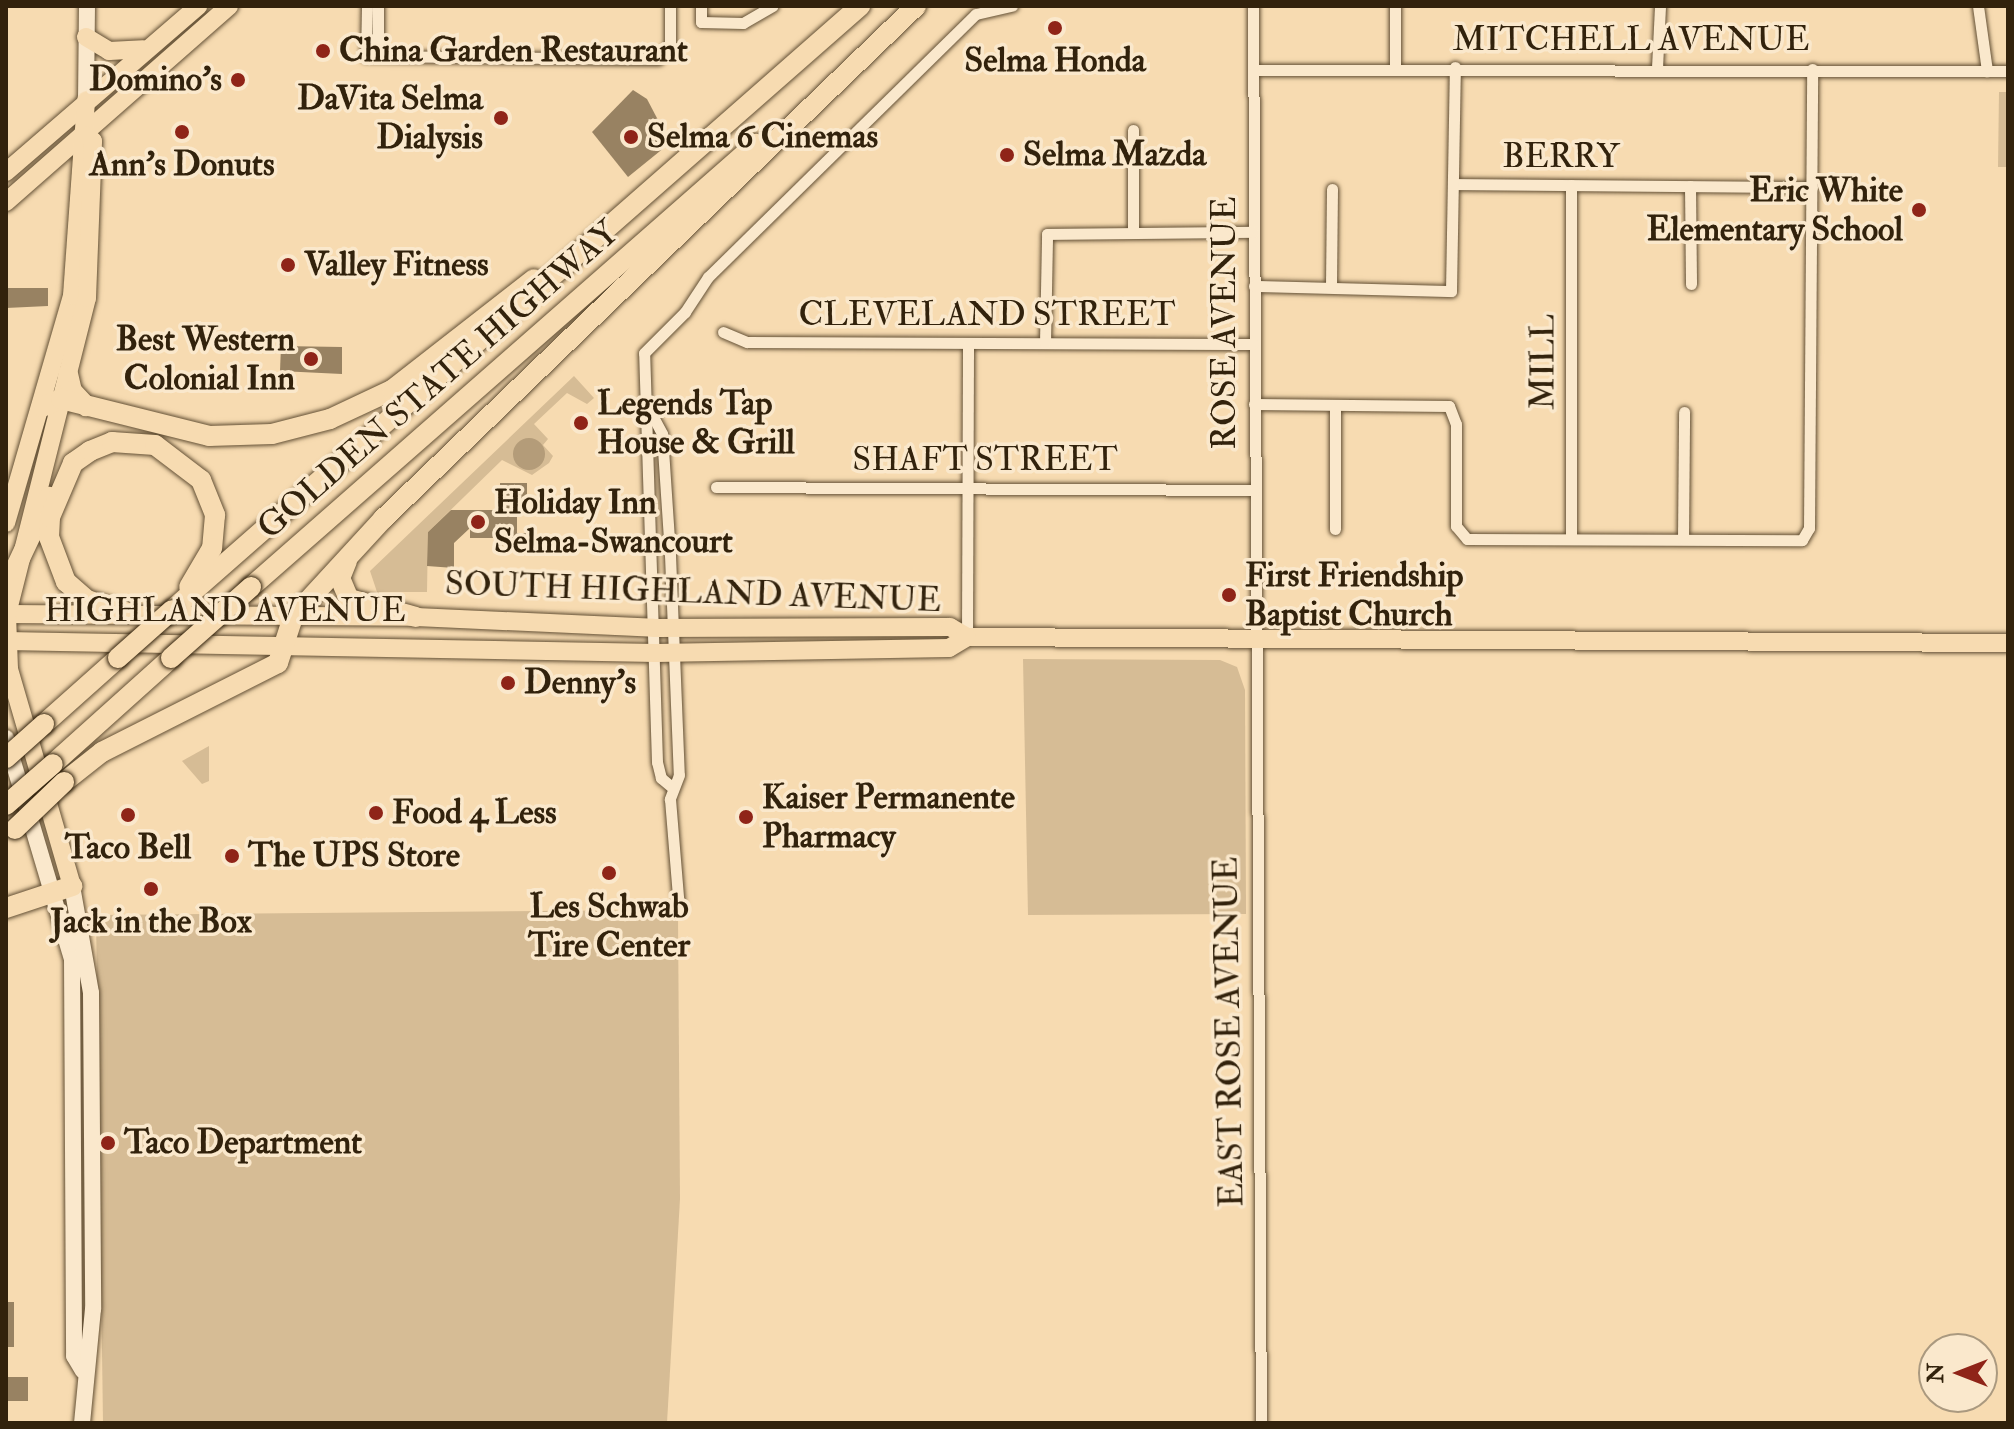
<!DOCTYPE html>
<html>
<head>
<meta charset="utf-8">
<style>
  body { margin:0 }
  #map { position:relative; width:2014px; height:1429px; overflow:hidden; background:#f7dbb1; font-family:"IM FELL Double Pica",serif }
  div>[style] { position:absolute }
  .green>* { inset:0; background:#d6bc95 }
  .water>* { inset:0; background:#b49c79 }
  .round { border-radius:50% }
  .building>* { inset:0; background:#988262 }
  .roads { filter:drop-shadow(0 0 2px #635035) drop-shadow(0 0 2px #635035) }
  .street>* { height:11px; margin:-5.5px; padding:0 5.5px; transform-origin:5.5px; border-radius:5.5px; background:#fae8cc }
  .secondary>* { height:16px; margin:-8px; padding:0 8px; transform-origin:8px; border-radius:8px; background:#fae8cc }
  .primary>* { height:18px; margin:-9px; padding:0 9px; transform-origin:9px; border-radius:9px; background:#f7dbb1 }
  .highway>* { height:20px; margin:-10px; padding:0 10px; transform-origin:10px; border-radius:10px; background:#f7dbb1 }
  .bridges { filter:drop-shadow(0 0 2px #32220c) drop-shadow(0 0 2px #32220c) }
  .highway-bridge>* { height:20px; margin:-10px; padding:0 10px; transform-origin:10px; border-radius:10px; background:#f7dbb1 }
  .dots>* { width:22px; height:22px; translate:-50% -50%; box-sizing:border-box; border:4px solid #fae8cc; border-radius:50% }
  span { translate:-50% -50%; white-space:nowrap; text-align:center; line-height:1.15; -webkit-text-stroke:7px #fae8cc; paint-order:stroke }
  .street-label { font-size:34px; color:#32220c }
  .poi-label { font-size:34px; color:#32220c; font-weight:700 }
  .left { translate:0 -50%; text-align:left }
  .right { translate:-100% -50%; text-align:right }
  .frame { position:absolute; inset:0; border:8px solid #32220c; pointer-events:none }
  .north { position:absolute; left:1918px; top:1333px; width:80px; height:80px; box-sizing:border-box; background:#fae8cc; border:2px solid #aa997f; border-radius:50%; rotate:270deg; font-size:22px; font-weight:700; line-height:32px; text-align:center; color:#32220c }
  .north::after { content:''; display:block; margin:auto; width:28px; height:36px; background:#8f2418; clip-path:polygon(50% 0,100% 100%,50% 72%,0 100%) }
</style>
</head>
<body>
<div id="map">
  <div class="green">
    <div style="clip-path:polygon(1999px 92px,2008px 92px,2008px 167px,1998px 167px)"></div>
    <div style="clip-path:polygon(574px 376px,594px 398px,587px 404px,567px 393px,534px 424px,548px 439px,543px 445px,553px 456px,549px 463px,532px 475px,502px 460px,428px 532px,427px 592px,377px 592px,370px 571px)"></div>
    <div style="clip-path:polygon(1023px 659px,1220px 660px,1237px 667px,1245px 690px,1246px 914px,1028px 915px)"></div>
    <div style="clip-path:polygon(209px 746px,209px 781px,202px 784px,182px 761px)"></div>
    <div style="clip-path:polygon(663px 910px,678px 916px,680px 1199px,667px 1423px,103px 1423px,96px 915px)"></div>
  </div>
  <div class="water">
    <div class="round" style="left:513px;top:438px;width:32px;height:32px"></div>
  </div>
  <div class="building">
    <div style="clip-path:polygon(633px 90px,647px 99px,670px 143px,628px 177px,592px 132px)"></div>
    <div style="clip-path:polygon(6px 288px,48px 288px,48px 306px,6px 308px)"></div>
    <div style="clip-path:polygon(281px 346px,342px 347px,342px 374px,280px 371px)"></div>
    <div style="clip-path:polygon(500px 483px,527px 483px,527px 511px,517px 511px,517px 533px,528px 533px,528px 543px,495px 546px,495px 538px,470px 538px,470px 528px,454px 543px,454px 568px,427px 566px,428px 532px,451px 510px,500px 510px)"></div>
    <div style="clip-path:polygon(6px 1302px,14px 1302px,14px 1347px,6px 1347px)"></div>
    <div style="clip-path:polygon(6px 1377px,28px 1377px,28px 1401px,6px 1401px)"></div>
  </div>
  <div class="roads">
    <div class="street">
      <div style="left:367px;top:6px;width:50px;rotate:91.1deg"></div>
      <div style="left:366px;top:56px;width:292px;rotate:0.6deg"></div>
      <div style="left:658px;top:59px;width:18px;rotate:-49deg"></div>
      <div style="left:670px;top:45px;width:39px;rotate:-90deg"></div>
      <div style="left:378px;top:6px;width:50px;rotate:90deg"></div>
      <div style="left:701px;top:6px;width:16px;rotate:90deg"></div>
      <div style="left:701px;top:22px;width:42px;rotate:1.4deg"></div>
      <div style="left:743px;top:23px;width:34px;rotate:-30deg"></div>
      <div style="left:1253px;top:6px;width:1417px;rotate:89.68deg"></div>
      <div style="left:1395px;top:6px;width:61px;rotate:90deg"></div>
      <div style="left:1978px;top:6px;width:66px;rotate:82.1deg"></div>
      <div style="left:1657px;top:68px;width:62px;rotate:-87.2deg"></div>
      <div style="left:1253px;top:70px;width:755px;rotate:0.08deg"></div>
      <div style="left:1454px;top:184px;width:358px;rotate:0.5deg"></div>
      <div style="left:1571px;top:185px;width:354px;rotate:90deg"></div>
      <div style="left:1690px;top:186px;width:98px;rotate:89.4deg"></div>
      <div style="left:1133px;top:232px;width:102px;rotate:-90deg"></div>
      <div style="left:1331px;top:285px;width:96px;rotate:-89.4deg"></div>
      <div style="left:1254px;top:286px;width:197px;rotate:1.5deg"></div>
      <div style="left:1451px;top:291px;width:224px;rotate:-89deg"></div>
      <div style="left:723px;top:332px;width:26px;rotate:23deg"></div>
      <div style="left:747px;top:342px;width:506px;rotate:0.23deg"></div>
      <div style="left:1045px;top:343px;width:109px;rotate:-88.9deg"></div>
      <div style="left:1047px;top:234px;width:206px;rotate:-0.6deg"></div>
      <div style="left:1254px;top:404px;width:195px;rotate:0.6deg"></div>
      <div style="left:1449px;top:406px;width:19px;rotate:69deg"></div>
      <div style="left:1456px;top:424px;width:102px;rotate:90deg"></div>
      <div style="left:1456px;top:526px;width:17px;rotate:50deg"></div>
      <div style="left:1467px;top:539px;width:335px;rotate:0.2deg"></div>
      <div style="left:1802px;top:540px;width:14px;rotate:-60deg"></div>
      <div style="left:1809px;top:528px;width:459px;rotate:-89.6deg"></div>
      <div style="left:1335px;top:405px;width:124px;rotate:90deg"></div>
      <div style="left:650px;top:411px;width:26px;rotate:62deg"></div>
      <div style="left:662px;top:434px;width:121px;rotate:86.2deg"></div>
      <div style="left:670px;top:555px;width:220px;rotate:87.7deg"></div>
      <div style="left:679px;top:775px;width:26px;rotate:111deg"></div>
      <div style="left:670px;top:799px;width:109px;rotate:85.3deg"></div>
      <div style="left:716px;top:487px;width:538px;rotate:0.32deg"></div>
      <div style="left:1683px;top:539px;width:127px;rotate:-89.5deg"></div>
      <div style="left:967px;top:637px;width:293px;rotate:-89.8deg"></div>
      <div style="left:673px;top:788px;width:16px;rotate:-140deg"></div>
      <div style="left:661px;top:778px;width:16px;rotate:-104deg"></div>
      <div style="left:657px;top:762px;width:409px;rotate:-91.8deg"></div>
      <div style="left:644px;top:353px;width:58px;rotate:-45deg"></div>
      <div style="left:685px;top:312px;width:42px;rotate:-56.7deg"></div>
      <div style="left:708px;top:277px;width:375px;rotate:-44.5deg"></div>
      <div style="left:976px;top:14px;width:37px;rotate:-13deg"></div>
    </div>
    <div class="secondary">
      <div style="left:86px;top:101px;width:95px;rotate:-89.4deg"></div>
      <div style="left:6px;top:738px;width:231px;rotate:73.4deg"></div>
      <div style="left:72px;top:959px;width:397px;rotate:89.7deg"></div>
      <div style="left:74px;top:1356px;width:17px;rotate:59deg"></div>
      <div style="left:72px;top:886px;width:109px;rotate:79.9deg"></div>
      <div style="left:91px;top:993px;width:316px;rotate:89.6deg"></div>
      <div style="left:93px;top:1309px;width:115px;rotate:95.5deg"></div>
    </div>
    <div class="primary">
      <div style="left:86px;top:37px;width:27px;rotate:31deg"></div>
      <div style="left:109px;top:51px;width:34px;rotate:-3deg"></div>
      <div style="left:6px;top:172px;width:254px;rotate:-40.8deg"></div>
      <div style="left:6px;top:202px;width:297px;rotate:-41.3deg"></div>
      <div style="left:6px;top:523px;width:236px;rotate:-73.8deg"></div>
      <div style="left:72px;top:296px;width:196px;rotate:-85.9deg"></div>
      <div style="left:6px;top:614px;width:410px;rotate:0.4deg"></div>
      <div style="left:416px;top:617px;width:238px;rotate:2.6deg"></div>
      <div style="left:654px;top:628px;width:296px;rotate:-0.2deg"></div>
      <div style="left:950px;top:627px;width:20px;rotate:30deg"></div>
      <div style="left:967px;top:637px;width:1041px;rotate:0.33deg"></div>
      <div style="left:6px;top:641px;width:650px;rotate:1.06deg"></div>
      <div style="left:656px;top:653px;width:293px;rotate:-1deg"></div>
      <div style="left:949px;top:648px;width:21px;rotate:-31deg"></div>
      <div style="left:72px;top:886px;width:226px;rotate:-106.2deg"></div>
      <div style="left:9px;top:669px;width:55px;rotate:-92.1deg"></div>
      <div style="left:7px;top:614px;width:326px;rotate:-75.8deg"></div>
      <div style="left:87px;top:298px;width:157px;rotate:-87.8deg"></div>
      <div style="left:93px;top:141px;width:10px;rotate:-143deg"></div>
    </div>
    <div class="highway">
      <div style="left:68px;top:374px;width:17px;rotate:77deg"></div>
      <div style="left:72px;top:391px;width:21px;rotate:47deg"></div>
      <div style="left:42px;top:407px;width:21px;rotate:-23deg"></div>
      <div style="left:61px;top:399px;width:153px;rotate:14deg"></div>
      <div style="left:209px;top:436px;width:63px;rotate:-1.8deg"></div>
      <div style="left:272px;top:434px;width:60px;rotate:-14.5deg"></div>
      <div style="left:330px;top:419px;width:68px;rotate:-25.1deg"></div>
      <div style="left:392px;top:390px;width:180px;rotate:-38deg"></div>
      <div style="left:347px;top:561px;width:18px;rotate:112deg"></div>
      <div style="left:340px;top:578px;width:23px;rotate:67deg"></div>
      <div style="left:349px;top:599px;width:69px;rotate:15deg"></div>
      <div style="left:15px;top:569px;width:80px;rotate:-64.7deg"></div>
      <div style="left:251px;top:587px;width:672px;rotate:-41.26deg"></div>
      <div style="left:172px;top:610px;width:916px;rotate:-41.28deg"></div>
      <div style="left:132px;top:614px;width:47px;rotate:-162.7deg"></div>
      <div style="left:87px;top:600px;width:28px;rotate:-139deg"></div>
      <div style="left:66px;top:582px;width:48px;rotate:-110.7deg"></div>
      <div style="left:49px;top:537px;width:20px;rotate:-87deg"></div>
      <div style="left:50px;top:517px;width:59px;rotate:-66.9deg"></div>
      <div style="left:73px;top:463px;width:21px;rotate:-35deg"></div>
      <div style="left:90px;top:451px;width:24px;rotate:-22deg"></div>
      <div style="left:112px;top:442px;width:43px;rotate:4deg"></div>
      <div style="left:155px;top:445px;width:58px;rotate:37.3deg"></div>
      <div style="left:201px;top:480px;width:38px;rotate:68deg"></div>
      <div style="left:215px;top:515px;width:33px;rotate:95deg"></div>
      <div style="left:212px;top:548px;width:45px;rotate:120.5deg"></div>
      <div style="left:44px;top:724px;width:99px;rotate:-41.7deg"></div>
      <div style="left:53px;top:764px;width:159px;rotate:-41.9deg"></div>
      <div style="left:64px;top:782px;width:48px;rotate:-38.3deg"></div>
      <div style="left:102px;top:752px;width:197px;rotate:-26.8deg"></div>
      <div style="left:278px;top:663px;width:48px;rotate:-71.9deg"></div>
      <div style="left:293px;top:617px;width:133px;rotate:-47.4deg"></div>
      <div style="left:383px;top:519px;width:740px;rotate:-43.9deg"></div>
      <div style="left:6px;top:908px;width:70px;rotate:-18.4deg"></div>
    </div>
  </div>
  <div class="bridges">
    <div class="highway-bridge">
      <div style="left:118px;top:658px;width:72px;rotate:-41.6deg"></div>
      <div style="left:171px;top:658px;width:107px;rotate:-41.6deg"></div>
      <div style="left:6px;top:758px;width:51px;rotate:-41.8deg"></div>
      <div style="left:6px;top:805px;width:62px;rotate:-41.1deg"></div>
      <div style="left:15px;top:829px;width:68px;rotate:-43.8deg"></div>
    </div>
  </div>
  <div class="dots">
    <div style="left:1055px;top:28px;background:#8f2418"></div>
    <div style="left:323px;top:51px;background:#8f2418"></div>
    <div style="left:238px;top:80px;background:#8f2418"></div>
    <div style="left:501px;top:118px;background:#8f2418"></div>
    <div style="left:182px;top:132px;background:#8f2418"></div>
    <div style="left:631px;top:137px;background:#8f2418"></div>
    <div style="left:1007px;top:155px;background:#8f2418"></div>
    <div style="left:1919px;top:210px;background:#8f2418"></div>
    <div style="left:288px;top:265px;background:#8f2418"></div>
    <div style="left:311px;top:359px;background:#8f2418"></div>
    <div style="left:581px;top:423px;background:#8f2418"></div>
    <div style="left:478px;top:522px;background:#8f2418"></div>
    <div style="left:1229px;top:595px;background:#8f2418"></div>
    <div style="left:508px;top:683px;background:#8f2418"></div>
    <div style="left:376px;top:813px;background:#8f2418"></div>
    <div style="left:128px;top:815px;background:#8f2418"></div>
    <div style="left:746px;top:817px;background:#8f2418"></div>
    <div style="left:232px;top:856px;background:#8f2418"></div>
    <div style="left:609px;top:873px;background:#8f2418"></div>
    <div style="left:151px;top:889px;background:#8f2418"></div>
    <div style="left:108px;top:1143px;background:#8f2418"></div>
  </div>
  <div class="street-label">
    <span style="left:1631px;top:40px">MITCHELL AVENUE</span>
    <span style="left:1561px;top:157px">BERRY</span>
    <span style="left:987px;top:315px">CLEVELAND STREET</span>
    <span style="left:1225px;top:323px;rotate:-90deg">ROSE AVENUE</span>
    <span style="left:1543px;top:362px;rotate:-90deg">MILL</span>
    <span style="left:438px;top:380px;rotate:-41deg">GOLDEN STATE HIGHWAY</span>
    <span style="left:985px;top:460px">SHAFT STREET</span>
    <span style="left:693px;top:592px;rotate:2deg">SOUTH HIGHLAND AVENUE</span>
    <span style="left:225px;top:611px">HIGHLAND AVENUE</span>
    <span style="left:1229px;top:1032px;rotate:-91deg">EAST ROSE AVENUE</span>
  </div>
  <div class="poi-label">
    <span class="left" style="left:339px;top:51px">China Garden Restaurant</span>
    <span style="left:1055px;top:61px">Selma Honda</span>
    <span class="right" style="left:222px;top:80px">Domino's</span>
    <span class="right" style="left:483px;top:118px">DaVita Selma<br>Dialysis</span>
    <span class="left" style="left:647px;top:137px">Selma 6 Cinemas</span>
    <span class="left" style="left:1023px;top:155px">Selma Mazda</span>
    <span style="left:182px;top:165px">Ann's Donuts</span>
    <span class="right" style="left:1903px;top:210px">Eric White<br>Elementary School</span>
    <span class="left" style="left:304px;top:265px">Valley Fitness</span>
    <span class="right" style="left:295px;top:359px">Best Western<br>Colonial Inn</span>
    <span class="left" style="left:597px;top:423px">Legends Tap<br>House &amp; Grill</span>
    <span class="left" style="left:494px;top:522px">Holiday Inn<br>Selma-Swancourt</span>
    <span class="left" style="left:1245px;top:595px">First Friendship<br>Baptist Church</span>
    <span class="left" style="left:524px;top:683px">Denny's</span>
    <span class="left" style="left:762px;top:817px">Kaiser Permanente<br>Pharmacy</span>
    <span class="left" style="left:392px;top:813px">Food 4 Less</span>
    <span style="left:128px;top:848px">Taco Bell</span>
    <span class="left" style="left:248px;top:856px">The UPS Store</span>
    <span style="left:609px;top:926px">Les Schwab<br>Tire Center</span>
    <span style="left:151px;top:922px">Jack in the Box</span>
    <span class="left" style="left:124px;top:1143px">Taco Department</span>
  </div>
  <div class="frame"></div>
  <div class="north">N</div>
</div>
</body>
</html>
